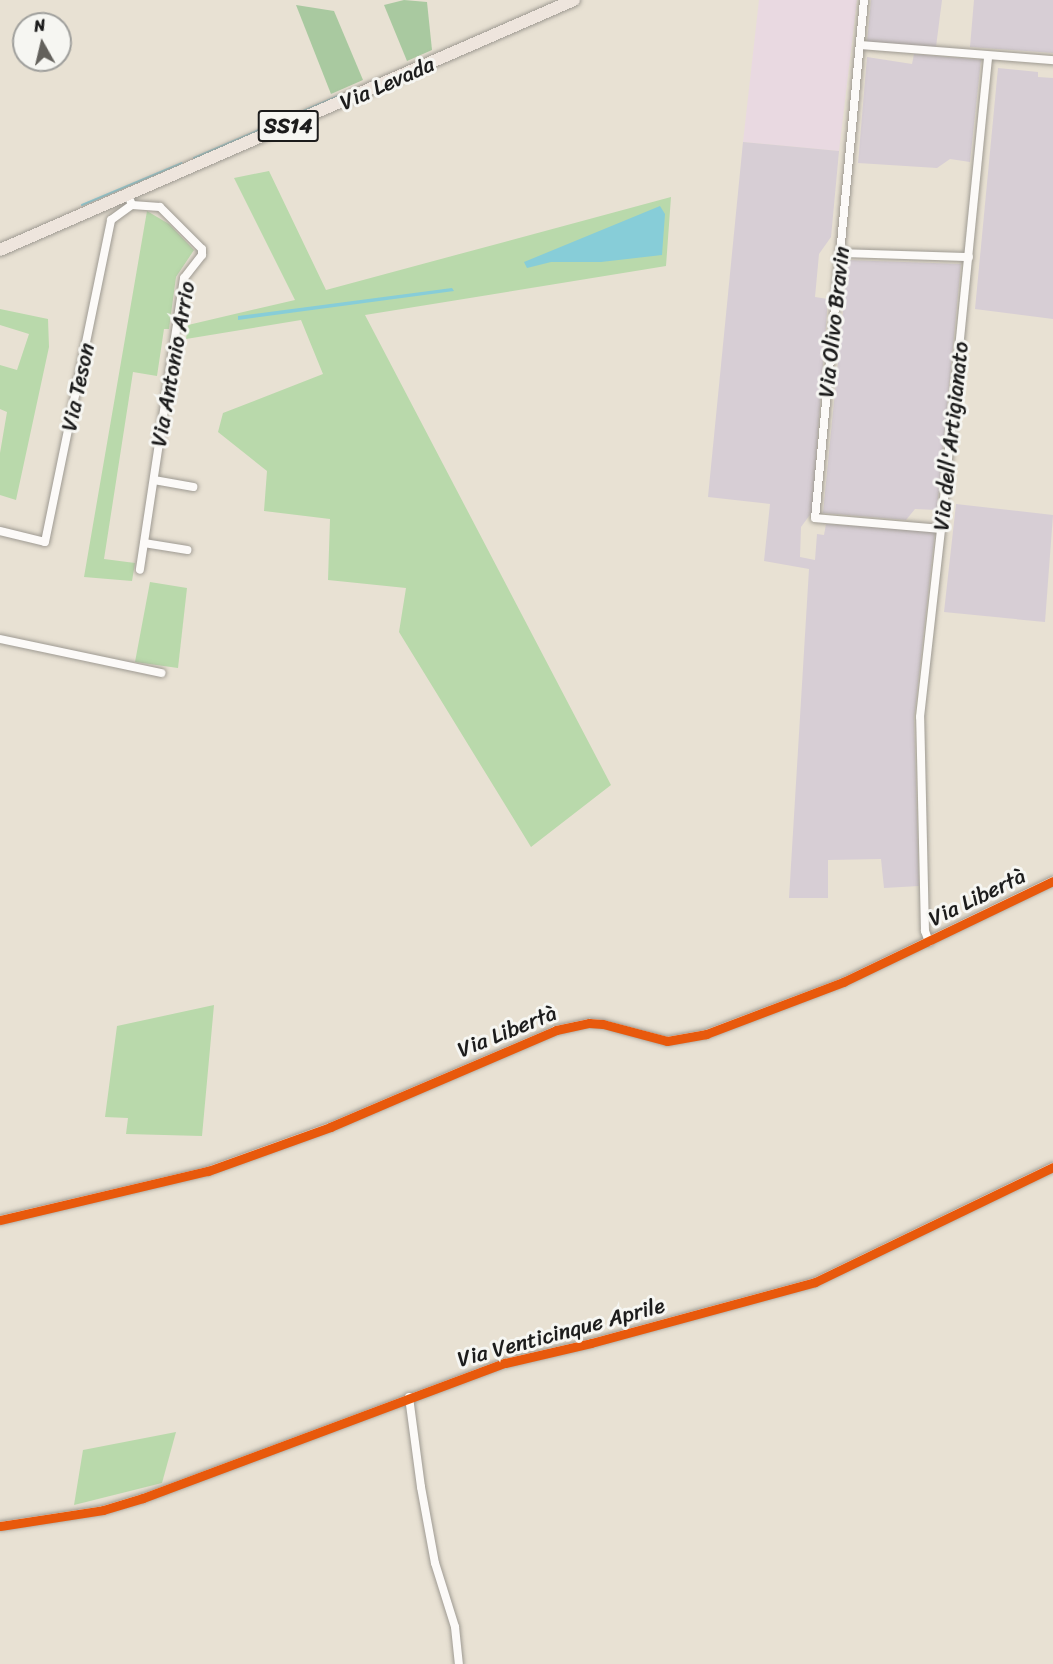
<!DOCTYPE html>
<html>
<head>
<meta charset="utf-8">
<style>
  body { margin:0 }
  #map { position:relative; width:1053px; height:1664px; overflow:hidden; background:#e8e1d3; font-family:Sriracha,sans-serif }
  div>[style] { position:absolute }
  .built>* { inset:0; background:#e9d9e1 }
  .industrial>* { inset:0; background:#d7ced5 }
  .green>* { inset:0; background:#b9d9ab }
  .forest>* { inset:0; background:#a9c9a0 }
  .water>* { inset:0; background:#87cdd8 }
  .stream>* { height:2px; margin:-1px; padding:0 1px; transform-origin:1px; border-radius:1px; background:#87cdd8 }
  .roads { filter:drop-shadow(0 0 2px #9e9a92) drop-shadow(0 0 2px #9e9a92) }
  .street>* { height:8px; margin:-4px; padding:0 4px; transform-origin:4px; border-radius:4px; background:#fcfaf8 }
  .primary>* { height:12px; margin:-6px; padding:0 6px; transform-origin:6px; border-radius:6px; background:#eee5dd }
  .cycleway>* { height:9px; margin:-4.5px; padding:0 4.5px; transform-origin:4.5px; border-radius:4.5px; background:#e8590c }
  span { translate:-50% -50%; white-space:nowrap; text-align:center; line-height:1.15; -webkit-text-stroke:6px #f6f6f2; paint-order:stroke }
  .shield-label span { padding:2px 4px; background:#f6f6f2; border:2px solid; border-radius:4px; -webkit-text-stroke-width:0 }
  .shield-label { font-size:21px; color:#1c1c1c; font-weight:700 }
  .street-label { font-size:22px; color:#1c1c1c }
  .north { position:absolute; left:12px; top:12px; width:60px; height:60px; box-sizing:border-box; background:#f6f6f2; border:2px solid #9f9f9c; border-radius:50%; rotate:352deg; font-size:16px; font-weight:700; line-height:24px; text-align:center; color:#1c1c1c }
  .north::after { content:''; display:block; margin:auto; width:21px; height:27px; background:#63615c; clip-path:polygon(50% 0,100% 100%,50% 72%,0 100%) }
</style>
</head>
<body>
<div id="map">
  <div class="built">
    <div style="clip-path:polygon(759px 0,857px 0,839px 151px,743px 142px)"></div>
  </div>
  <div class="industrial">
    <div style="clip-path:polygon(871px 0,942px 0,936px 47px,867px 42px)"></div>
    <div style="clip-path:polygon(974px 0,1053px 0,1053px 53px,970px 47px)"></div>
    <div style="clip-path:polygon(914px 54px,981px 60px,970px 162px,950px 159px,937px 168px,858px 163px,867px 57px,912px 64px)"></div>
    <div style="clip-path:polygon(998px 68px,1038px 72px,1038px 77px,1053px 78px,1053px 319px,975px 309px)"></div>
    <div style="clip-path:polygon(743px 142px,839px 151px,831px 237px,819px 254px,815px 297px,828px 299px,812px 512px,801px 527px,800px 557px,815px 560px,817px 534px,824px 535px,826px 524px,935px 531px,914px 719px,919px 886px,884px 888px,881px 859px,828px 860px,828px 898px,789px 898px,809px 569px,764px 561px,770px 504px,708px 497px)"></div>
    <div style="clip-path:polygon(848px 260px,961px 264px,937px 510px,915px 509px,906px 520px,823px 513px)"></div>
    <div style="clip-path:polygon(956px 504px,1053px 515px,1045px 622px,944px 612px)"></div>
  </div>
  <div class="green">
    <div style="clip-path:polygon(269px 171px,326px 290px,671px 197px,666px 266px,365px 315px,611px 785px,531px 847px,399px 632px,406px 588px,328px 580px,330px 519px,264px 511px,267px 471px,218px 432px,223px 413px,323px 374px,301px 320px,186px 339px,188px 325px,295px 300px,234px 178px)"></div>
    <div style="clip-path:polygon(147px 211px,169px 224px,194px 250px,176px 277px,169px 329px,164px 329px,157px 376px,133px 372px,104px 559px,135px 563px,132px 581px,84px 577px)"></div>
    <div style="clip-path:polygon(0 309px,48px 319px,49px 347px,16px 500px,0 495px,0 453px,7px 412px,0 409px,0 365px,17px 370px,29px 334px,0 325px)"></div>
    <div style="clip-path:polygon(150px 582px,187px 588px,178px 668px,135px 662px)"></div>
    <div style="clip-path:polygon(214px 1005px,202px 1136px,126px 1134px,128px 1118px,105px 1117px,117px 1026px)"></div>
    <div style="clip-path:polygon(176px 1432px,162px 1483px,74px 1505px,83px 1450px)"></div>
  </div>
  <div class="forest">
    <div style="clip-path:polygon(404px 0,427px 2px,432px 50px,407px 61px,384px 5px)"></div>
    <div style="clip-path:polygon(296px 5px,334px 11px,363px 80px,331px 94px)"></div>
  </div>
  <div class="water">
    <div style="clip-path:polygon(660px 206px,665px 214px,662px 255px,601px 262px,551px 262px,527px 268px,524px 262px)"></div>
    <div style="clip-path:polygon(452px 288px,454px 291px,238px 320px,238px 316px)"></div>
  </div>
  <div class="stream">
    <div style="left:194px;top:158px;width:157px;rotate:-23.3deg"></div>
    <div style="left:82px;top:205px;width:108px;rotate:-22.8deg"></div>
  </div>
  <div class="roads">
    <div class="street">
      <div style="left:864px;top:0;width:520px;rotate:95.4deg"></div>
      <div style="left:815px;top:518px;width:126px;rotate:5deg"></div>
      <div style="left:861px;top:45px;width:193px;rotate:4.5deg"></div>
      <div style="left:132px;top:205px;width:28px;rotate:4deg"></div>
      <div style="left:160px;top:207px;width:59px;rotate:45deg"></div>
      <div style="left:202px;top:249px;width:6px;rotate:90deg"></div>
      <div style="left:202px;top:255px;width:29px;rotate:128deg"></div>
      <div style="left:184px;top:278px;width:295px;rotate:98.6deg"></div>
      <div style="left:841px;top:253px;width:128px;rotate:1.8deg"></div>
      <div style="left:154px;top:480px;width:40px;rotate:10deg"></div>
      <div style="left:0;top:531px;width:46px;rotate:13.7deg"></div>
      <div style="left:45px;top:542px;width:329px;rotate:-78.4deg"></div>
      <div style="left:111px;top:220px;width:26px;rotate:-36deg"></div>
      <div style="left:132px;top:205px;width:5px;rotate:-112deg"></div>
      <div style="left:144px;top:543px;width:44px;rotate:9.2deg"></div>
      <div style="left:0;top:639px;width:165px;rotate:11.9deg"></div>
      <div style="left:929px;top:942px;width:12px;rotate:-110deg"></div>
      <div style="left:925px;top:931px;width:214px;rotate:-91.3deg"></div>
      <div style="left:920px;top:717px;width:189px;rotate:-83.6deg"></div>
      <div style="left:941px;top:529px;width:475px;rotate:-84.3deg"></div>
      <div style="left:0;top:1220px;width:214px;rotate:-13.3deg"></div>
      <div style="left:208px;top:1171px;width:130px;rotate:-19.8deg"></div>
      <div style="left:330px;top:1127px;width:246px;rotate:-23.2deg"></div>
      <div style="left:556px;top:1030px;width:34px;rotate:-12deg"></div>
      <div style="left:589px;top:1023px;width:14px;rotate:4deg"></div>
      <div style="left:603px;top:1024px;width:66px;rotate:14.9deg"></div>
      <div style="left:667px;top:1041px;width:40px;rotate:-10deg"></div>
      <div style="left:706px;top:1034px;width:147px;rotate:-20.8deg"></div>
      <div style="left:843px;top:982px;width:233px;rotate:-25.7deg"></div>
      <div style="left:409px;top:1397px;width:91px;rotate:82.4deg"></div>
      <div style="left:421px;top:1487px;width:77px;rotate:79.6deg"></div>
      <div style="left:435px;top:1563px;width:67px;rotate:72.6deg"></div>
      <div style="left:455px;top:1627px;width:37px;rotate:84deg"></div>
      <div style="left:0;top:1526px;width:104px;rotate:-8.8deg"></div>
      <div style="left:103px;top:1510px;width:42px;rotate:-16.7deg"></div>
      <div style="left:143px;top:1498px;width:386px;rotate:-20.5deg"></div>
      <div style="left:505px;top:1363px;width:88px;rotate:-13.1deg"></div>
      <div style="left:591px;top:1343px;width:232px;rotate:-15.2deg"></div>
      <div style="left:815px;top:1282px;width:264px;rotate:-25.8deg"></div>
    </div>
    <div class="primary">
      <div style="left:0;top:250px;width:626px;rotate:-23.54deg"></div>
    </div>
  </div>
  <div class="cycleway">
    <div style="left:0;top:1220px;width:214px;rotate:-13.3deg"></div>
    <div style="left:208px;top:1171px;width:130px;rotate:-19.8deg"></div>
    <div style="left:330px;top:1127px;width:246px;rotate:-23.2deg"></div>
    <div style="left:556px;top:1030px;width:34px;rotate:-12deg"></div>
    <div style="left:589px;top:1023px;width:14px;rotate:4deg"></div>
    <div style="left:603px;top:1024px;width:66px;rotate:14.9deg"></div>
    <div style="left:667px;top:1041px;width:40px;rotate:-10deg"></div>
    <div style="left:706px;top:1034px;width:147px;rotate:-20.8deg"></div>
    <div style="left:843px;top:982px;width:233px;rotate:-25.7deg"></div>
    <div style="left:0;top:1526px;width:104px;rotate:-8.8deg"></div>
    <div style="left:103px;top:1510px;width:42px;rotate:-16.7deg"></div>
    <div style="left:143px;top:1498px;width:386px;rotate:-20.5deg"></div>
    <div style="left:505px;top:1363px;width:88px;rotate:-13.1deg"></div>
    <div style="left:591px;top:1343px;width:232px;rotate:-15.2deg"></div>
    <div style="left:815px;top:1282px;width:264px;rotate:-25.8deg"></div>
  </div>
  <div class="shield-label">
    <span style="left:288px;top:126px">SS14</span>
  </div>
  <div class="street-label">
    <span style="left:387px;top:83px;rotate:-24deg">Via Levada</span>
    <span style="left:834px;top:322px;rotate:-84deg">Via Olivo Bravin</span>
    <span style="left:173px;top:364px;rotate:-80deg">Via Antonio Arrio</span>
    <span style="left:78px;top:387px;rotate:-78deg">Via Teson</span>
    <span style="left:951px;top:436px;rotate:-84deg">Via dell'Artigianato</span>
    <span style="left:977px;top:897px;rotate:-26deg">Via Libertà</span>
    <span style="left:507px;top:1031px;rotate:-22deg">Via Libertà</span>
    <span style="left:561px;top:1332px;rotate:-15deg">Via Venticinque Aprile</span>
  </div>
  <div class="north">N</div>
</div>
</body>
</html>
